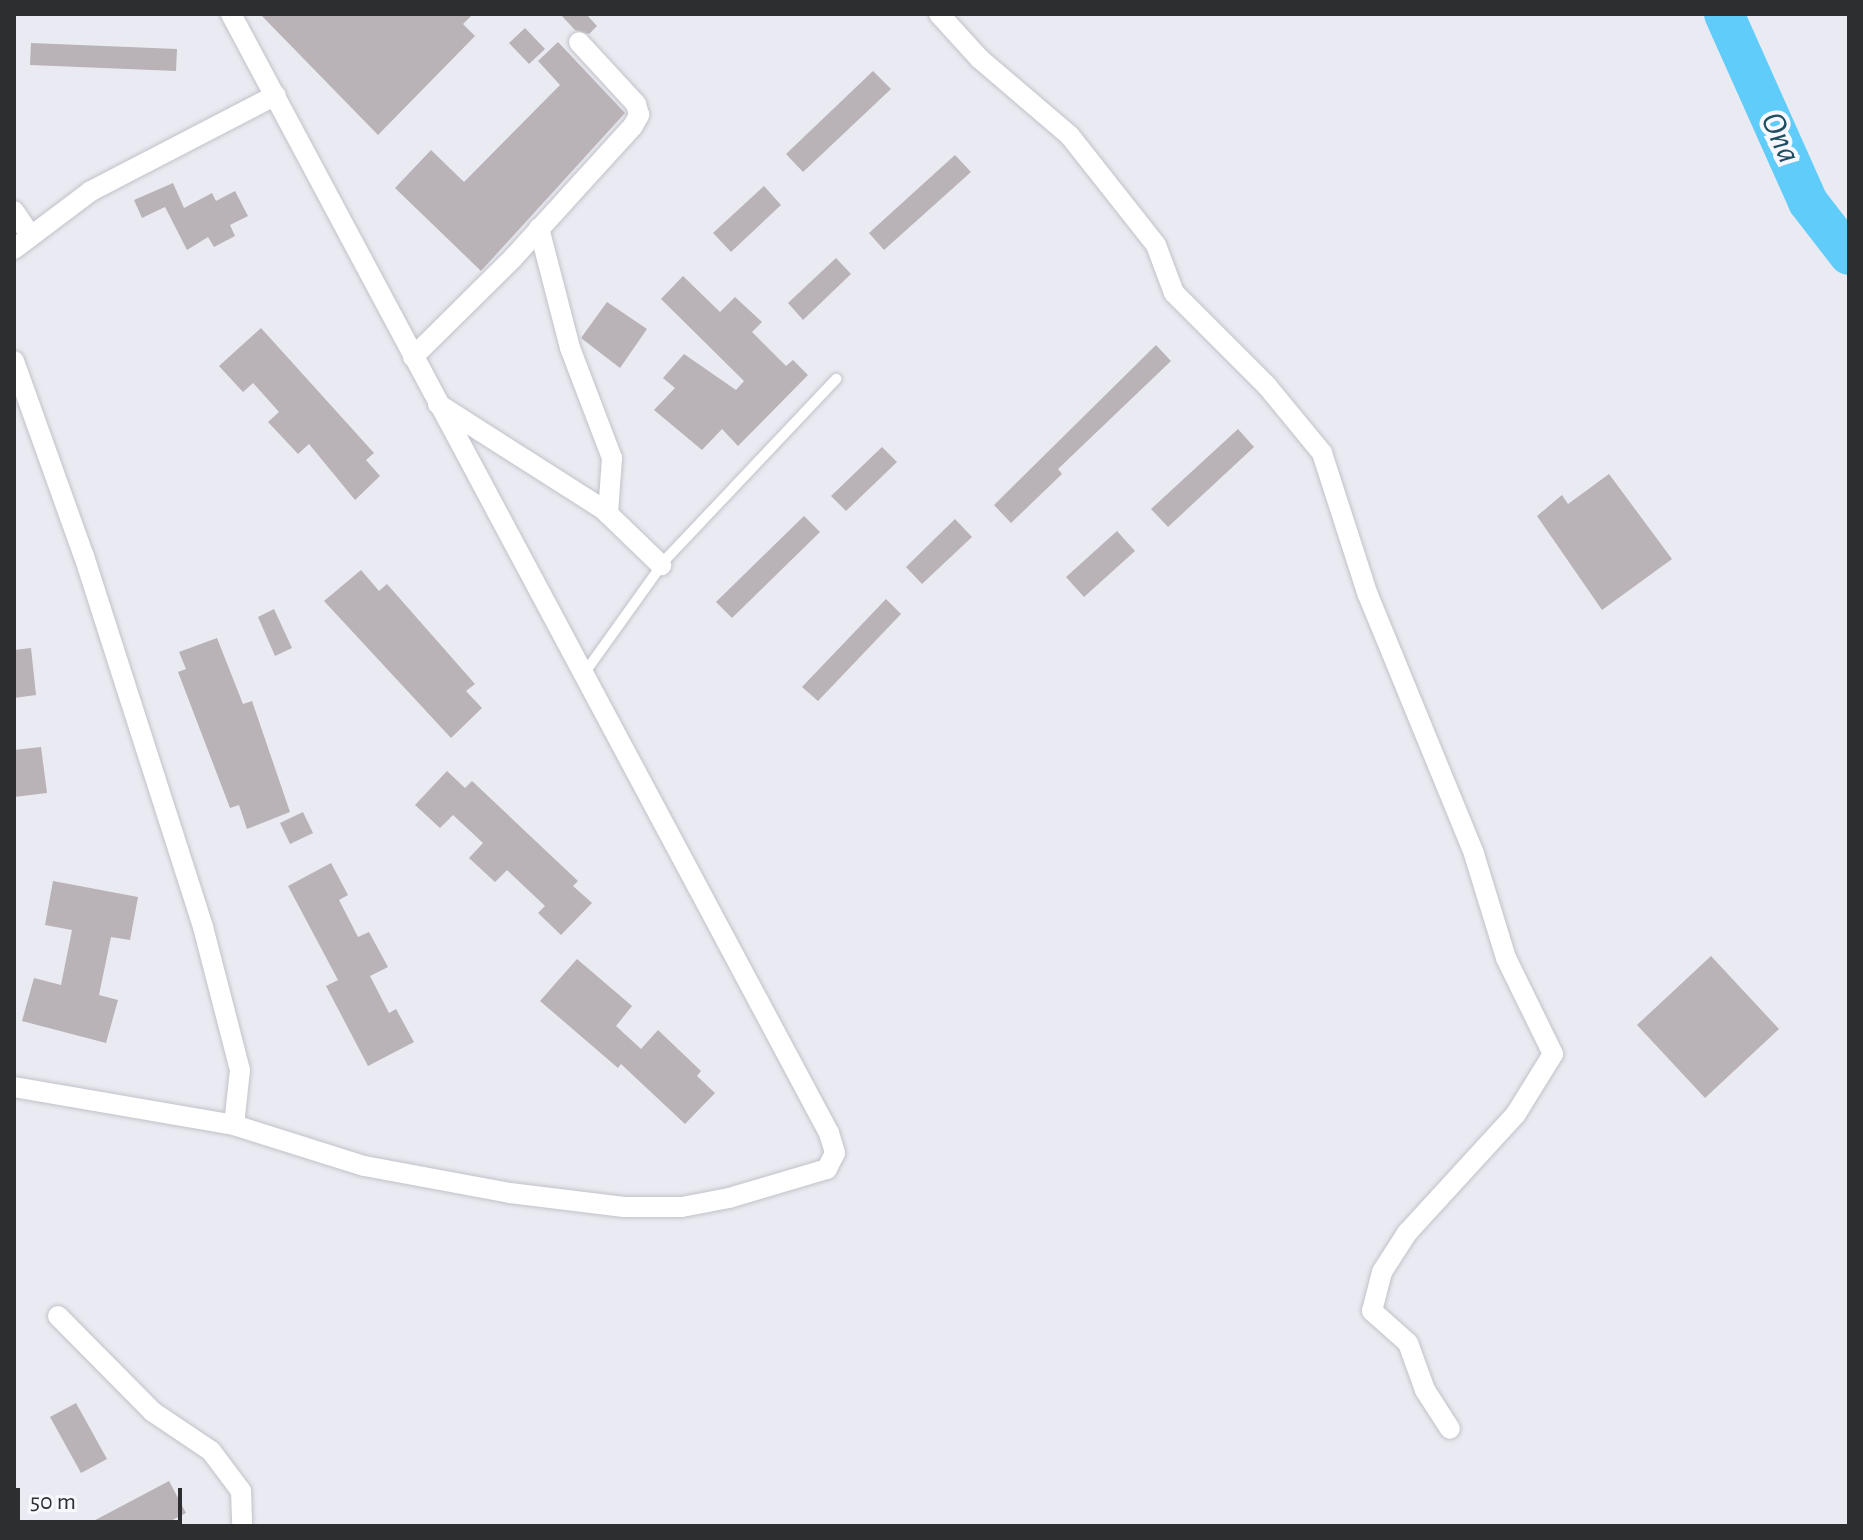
<!DOCTYPE html>
<html>
<head>
<meta charset="utf-8">
<style>
  body { margin:0 }
  #map { position:relative; width:1863px; height:1540px; overflow:hidden; background:#eaebf2; font-family:"Alegreya Sans",sans-serif }
  div>[style] { position:absolute }
  .river>* { height:40px; margin:-20px; padding:0 20px; transform-origin:20px; border-radius:20px; background:#60ccf9 }
  .building>* { inset:0; background:#b9b2b6 }
  .roads { filter:drop-shadow(0 0 2px #c1c2c9) drop-shadow(0 0 2px #c1c2c9) }
  .service>* { height:10px; margin:-5px; padding:0 5px; transform-origin:5px; border-radius:5px; background:#fff }
  .minor>* { height:20px; margin:-10px; padding:0 10px; transform-origin:10px; border-radius:10px; background:#fff }
  span { translate:-50% -50%; white-space:nowrap; text-align:center; line-height:1.15; -webkit-text-stroke:8px #f7f8ff; paint-order:stroke }
  .water-label { font-size:34px; color:#214f62; font-style:italic }
  .frame { position:absolute; inset:0; border:16px solid #2d2e30; pointer-events:none }
  .scale { position:absolute; left:16px; top:1488px; width:166px; height:36px; box-sizing:border-box; border:4px solid #2d2e30; border-top:0; padding-left:10px; font-size:24px; line-height:28px; white-space:nowrap; color:#2d2e30; -webkit-text-stroke:6px #f7f8ff; paint-order:stroke }
</style>
</head>
<body>
<div id="map">
  <div class="river">
    <div style="left:1724px;top:14px;width:206px;rotate:65.9deg"></div>
    <div style="left:1808px;top:202px;width:67px;rotate:52.3deg"></div>
  </div>
  <div class="building">
    <div style="clip-path:polygon(260px 14px,473px 14px,463px 24px,475px 36px,378px 135px)"></div>
    <div style="clip-path:polygon(560px 14px,586px 14px,597px 26px,589px 34px,575px 30px)"></div>
    <div style="clip-path:polygon(525px 28px,545px 49px,529px 64px,509px 43px)"></div>
    <div style="clip-path:polygon(558px 42px,625px 113px,481px 271px,395px 188px,431px 150px,464px 182px,560px 85px,538px 61px)"></div>
    <div style="clip-path:polygon(31px 43px,177px 49px,176px 71px,30px 65px)"></div>
    <div style="clip-path:polygon(873px 71px,891px 89px,803px 172px,786px 154px)"></div>
    <div style="clip-path:polygon(955px 155px,971px 172px,884px 250px,869px 233px)"></div>
    <div style="clip-path:polygon(173px 183px,184px 208px,212px 193px,216px 201px,235px 191px,248px 216px,230px 225px,235px 236px,214px 247px,208px 237px,187px 250px,165px 207px,142px 218px,134px 200px)"></div>
    <div style="clip-path:polygon(764px 186px,781px 205px,731px 252px,713px 233px)"></div>
    <div style="clip-path:polygon(836px 258px,851px 274px,803px 320px,788px 303px)"></div>
    <div style="clip-path:polygon(683px 276px,720px 312px,735px 297px,762px 322px,752px 332px,786px 366px,793px 360px,808px 375px,738px 446px,722px 429px,702px 450px,654px 410px,675px 388px,663px 378px,684px 354px,736px 390px,744px 381px,661px 299px)"></div>
    <div style="clip-path:polygon(607px 302px,647px 329px,620px 368px,581px 338px)"></div>
    <div style="clip-path:polygon(261px 328px,374px 453px,366px 460px,380px 476px,355px 500px,309px 444px,298px 454px,268px 422px,279px 412px,253px 383px,243px 392px,219px 366px)"></div>
    <div style="clip-path:polygon(1156px 345px,1171px 361px,1058px 469px,1062px 474px,1011px 523px,994px 505px)"></div>
    <div style="clip-path:polygon(1238px 429px,1254px 447px,1168px 527px,1151px 509px)"></div>
    <div style="clip-path:polygon(882px 447px,897px 462px,846px 511px,831px 496px)"></div>
    <div style="clip-path:polygon(1609px 474px,1672px 559px,1602px 610px,1537px 516px,1562px 495px,1568px 504px)"></div>
    <div style="clip-path:polygon(804px 516px,820px 532px,732px 618px,716px 602px)"></div>
    <div style="clip-path:polygon(955px 519px,972px 537px,922px 584px,906px 567px)"></div>
    <div style="clip-path:polygon(1117px 531px,1135px 551px,1084px 597px,1066px 577px)"></div>
    <div style="clip-path:polygon(361px 570px,379px 591px,387px 584px,475px 684px,466px 691px,482px 708px,451px 738px,324px 601px)"></div>
    <div style="clip-path:polygon(886px 599px,901px 614px,818px 701px,802px 687px)"></div>
    <div style="clip-path:polygon(274px 609px,292px 648px,275px 656px,258px 617px)"></div>
    <div style="clip-path:polygon(217px 638px,243px 704px,252px 701px,290px 812px,247px 829px,239px 805px,230px 808px,178px 672px,186px 669px,179px 652px)"></div>
    <div style="clip-path:polygon(31px 648px,36px 695px,14px 698px,14px 650px)"></div>
    <div style="clip-path:polygon(41px 747px,47px 793px,14px 797px,14px 750px)"></div>
    <div style="clip-path:polygon(447px 771px,465px 788px,472px 781px,578px 881px,573px 886px,592px 903px,561px 935px,538px 913px,545px 906px,507px 870px,495px 882px,469px 858px,483px 843px,453px 815px,440px 828px,415px 805px)"></div>
    <div style="clip-path:polygon(303px 812px,313px 833px,290px 844px,280px 823px)"></div>
    <div style="clip-path:polygon(331px 863px,348px 895px,339px 900px,358px 937px,369px 932px,388px 967px,370px 976px,389px 1013px,396px 1009px,414px 1042px,368px 1066px,326px 986px,338px 980px,288px 886px)"></div>
    <div style="clip-path:polygon(53px 881px,138px 897px,130px 940px,111px 937px,99px 995px,118px 1000px,106px 1043px,22px 1021px,34px 978px,61px 985px,72px 930px,45px 925px)"></div>
    <div style="clip-path:polygon(1711px 956px,1779px 1029px,1705px 1098px,1637px 1025px)"></div>
    <div style="clip-path:polygon(577px 959px,632px 1006px,616px 1026px,641px 1049px,658px 1030px,701px 1071px,697px 1076px,715px 1093px,685px 1124px,621px 1064px,618px 1068px,540px 1001px)"></div>
    <div style="clip-path:polygon(76px 1403px,107px 1459px,81px 1473px,50px 1417px)"></div>
    <div style="clip-path:polygon(169px 1481px,186px 1513px,161px 1526px,84px 1526px)"></div>
  </div>
  <div class="roads">
    <div class="service">
      <div style="left:583px;top:675px;width:143px;rotate:-54.4deg"></div>
      <div style="left:666px;top:559px;width:248px;rotate:-46.6deg"></div>
    </div>
    <div class="minor">
      <div style="left:231px;top:14px;width:1269px;rotate:61.88deg"></div>
      <div style="left:829px;top:1133px;width:21px;rotate:73deg"></div>
      <div style="left:835px;top:1153px;width:18px;rotate:117deg"></div>
      <div style="left:827px;top:1169px;width:102px;rotate:163.5deg"></div>
      <div style="left:729px;top:1198px;width:48px;rotate:169.2deg"></div>
      <div style="left:682px;top:1207px;width:58px;rotate:180deg"></div>
      <div style="left:624px;top:1207px;width:115px;rotate:-173deg"></div>
      <div style="left:510px;top:1193px;width:148px;rotate:-169.5deg"></div>
      <div style="left:364px;top:1166px;width:136px;rotate:-162.5deg"></div>
      <div style="left:939px;top:14px;width:61px;rotate:47.7deg"></div>
      <div style="left:980px;top:59px;width:118px;rotate:40.5deg"></div>
      <div style="left:1070px;top:136px;width:139px;rotate:51.7deg"></div>
      <div style="left:1156px;top:245px;width:51px;rotate:69.4deg"></div>
      <div style="left:1174px;top:293px;width:132px;rotate:45deg"></div>
      <div style="left:1267px;top:386px;width:87px;rotate:50.6deg"></div>
      <div style="left:1322px;top:453px;width:149px;rotate:72.1deg"></div>
      <div style="left:1368px;top:595px;width:280px;rotate:67.7deg"></div>
      <div style="left:1474px;top:854px;width:109px;rotate:72.9deg"></div>
      <div style="left:1506px;top:958px;width:107px;rotate:63.9deg"></div>
      <div style="left:1553px;top:1054px;width:70px;rotate:121.7deg"></div>
      <div style="left:1516px;top:1114px;width:161px;rotate:132.5deg"></div>
      <div style="left:1407px;top:1233px;width:46px;rotate:122.7deg"></div>
      <div style="left:1382px;top:1272px;width:40px;rotate:104.4deg"></div>
      <div style="left:1372px;top:1311px;width:48px;rotate:41.6deg"></div>
      <div style="left:1408px;top:1343px;width:50px;rotate:70.1deg"></div>
      <div style="left:1425px;top:1390px;width:46px;rotate:57.3deg"></div>
      <div style="left:14px;top:211px;width:30px;rotate:56deg"></div>
      <div style="left:539px;top:228px;width:124px;rotate:75.5deg"></div>
      <div style="left:570px;top:348px;width:118px;rotate:69.1deg"></div>
      <div style="left:612px;top:458px;width:56px;rotate:94.1deg"></div>
      <div style="left:14px;top:249px;width:96px;rotate:-37deg"></div>
      <div style="left:91px;top:191px;width:208px;rotate:-27.4deg"></div>
      <div style="left:413px;top:357px;width:141px;rotate:-44.7deg"></div>
      <div style="left:513px;top:258px;width:178px;rotate:-47.7deg"></div>
      <div style="left:633px;top:126px;width:13px;rotate:-61deg"></div>
      <div style="left:639px;top:115px;width:11px;rotate:-105deg"></div>
      <div style="left:636px;top:104px;width:84px;rotate:-132.6deg"></div>
      <div style="left:14px;top:361px;width:207px;rotate:70.3deg"></div>
      <div style="left:84px;top:556px;width:390px;rotate:72.2deg"></div>
      <div style="left:203px;top:927px;width:148px;rotate:75.5deg"></div>
      <div style="left:240px;top:1070px;width:55px;rotate:96.2deg"></div>
      <div style="left:234px;top:1125px;width:223px;rotate:-170.2deg"></div>
      <div style="left:438px;top:404px;width:196px;rotate:32.5deg"></div>
      <div style="left:603px;top:509px;width:81px;rotate:44deg"></div>
      <div style="left:58px;top:1316px;width:135px;rotate:45.3deg"></div>
      <div style="left:153px;top:1412px;width:70px;rotate:33.9deg"></div>
      <div style="left:211px;top:1451px;width:50px;rotate:53.1deg"></div>
      <div style="left:241px;top:1491px;width:35px;rotate:88deg"></div>
    </div>
  </div>
  <div class="water-label">
    <span style="left:1780px;top:138px;rotate:66deg">Ona</span>
  </div>
  <div class="frame"></div>
  <div class="scale">50 m</div>
</div>
</body>
</html>
